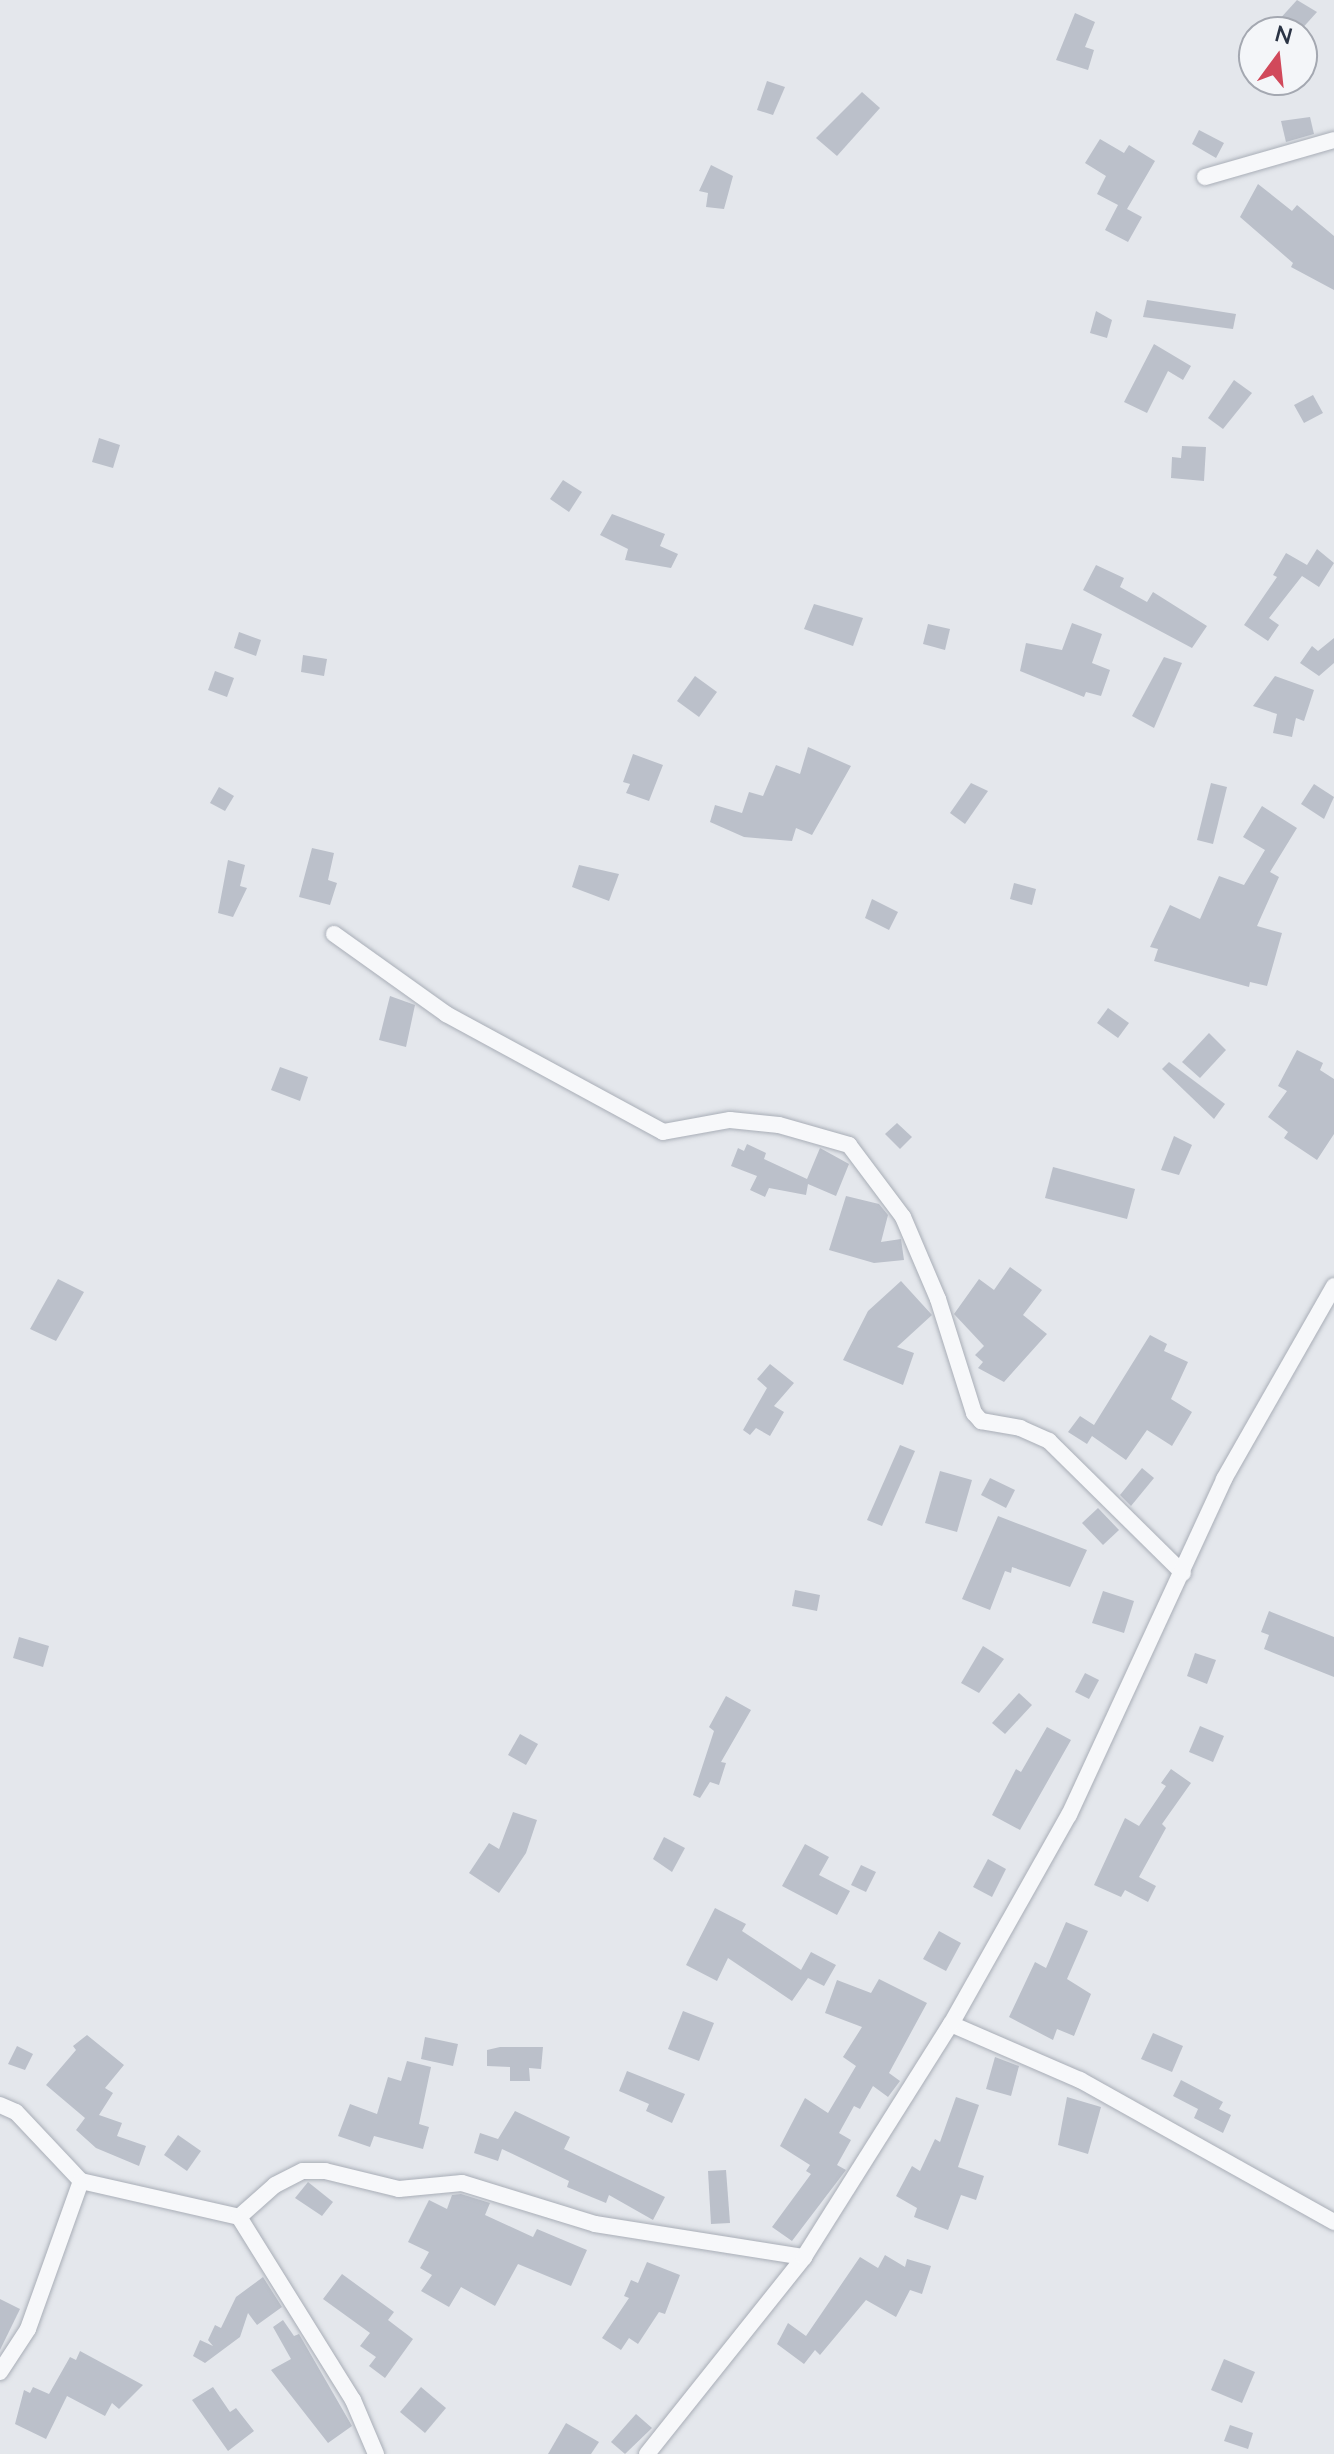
<!DOCTYPE html>
<html>
<head>
<meta charset="utf-8">
<style>
  body { margin:0 }
  #map { position:relative; width:1334px; height:2454px; overflow:hidden; background:#e4e7ec; font-family:Lato,sans-serif }
  div>[style] { position:absolute }
  .building>* { inset:0; background:#bbc0ca }
  .roads { filter:drop-shadow(0 0 2px #a9aeb7) drop-shadow(0 0 2px #a9aeb7) }
  .street>* { height:16px; margin:-8px; padding:0 8px; transform-origin:8px; border-radius:8px; background:#f7f8fa }
  span { translate:-50% -50%; white-space:nowrap; text-align:center; line-height:1.15; -webkit-text-stroke:8px #f4f6f9; paint-order:stroke }
  .north { position:absolute; left:1238px; top:16px; width:80px; height:80px; box-sizing:border-box; background:#f4f6f9; border:2px solid #a4a8b1; border-radius:50%; rotate:15deg; font-size:22px; font-weight:700; line-height:32px; text-align:center; color:#2b3445 }
  .north::after { content:''; display:block; margin:auto; width:28px; height:36px; background:#d1495b; clip-path:polygon(50% 0,100% 100%,50% 72%,0 100%) }
</style>
</head>
<body>
<div id="map">
  <div class="building">
    <div style="clip-path:polygon(1297px 0,1317px 12px,1299px 32px,1268px 32px)"></div>
    <div style="clip-path:polygon(1075px 13px,1095px 22px,1085px 47px,1094px 50px,1088px 70px,1056px 60px)"></div>
    <div style="clip-path:polygon(767px 81px,785px 87px,773px 115px,757px 110px)"></div>
    <div style="clip-path:polygon(862px 92px,880px 108px,837px 156px,816px 138px)"></div>
    <div style="clip-path:polygon(1310px 117px,1314px 134px,1286px 142px,1281px 121px)"></div>
    <div style="clip-path:polygon(1199px 130px,1224px 143px,1216px 158px,1192px 144px)"></div>
    <div style="clip-path:polygon(1100px 139px,1124px 153px,1129px 145px,1155px 161px,1127px 209px,1142px 217px,1128px 242px,1105px 230px,1118px 205px,1097px 194px,1106px 176px,1085px 163px)"></div>
    <div style="clip-path:polygon(711px 165px,733px 176px,724px 209px,706px 207px,708px 193px,699px 191px)"></div>
    <div style="clip-path:polygon(1258px 184px,1292px 211px,1297px 205px,1334px 236px,1334px 290px,1291px 267px,1293px 263px,1240px 217px)"></div>
    <div style="clip-path:polygon(1147px 300px,1236px 314px,1233px 329px,1143px 317px)"></div>
    <div style="clip-path:polygon(1096px 311px,1112px 320px,1107px 338px,1090px 333px)"></div>
    <div style="clip-path:polygon(1154px 344px,1191px 366px,1183px 380px,1168px 371px,1147px 413px,1124px 402px)"></div>
    <div style="clip-path:polygon(1234px 380px,1252px 393px,1223px 429px,1208px 418px)"></div>
    <div style="clip-path:polygon(1313px 395px,1323px 413px,1304px 423px,1294px 405px)"></div>
    <div style="clip-path:polygon(99px 438px,120px 445px,113px 468px,92px 462px)"></div>
    <div style="clip-path:polygon(1182px 446px,1206px 447px,1204px 481px,1171px 478px,1172px 457px,1181px 458px)"></div>
    <div style="clip-path:polygon(563px 480px,582px 492px,569px 512px,550px 499px)"></div>
    <div style="clip-path:polygon(612px 514px,665px 534px,660px 546px,678px 554px,671px 568px,625px 560px,628px 549px,600px 535px)"></div>
    <div style="clip-path:polygon(1317px 549px,1334px 563px,1319px 587px,1302px 576px,1269px 618px,1279px 625px,1268px 641px,1244px 625px,1277px 577px,1273px 575px,1286px 553px,1307px 565px)"></div>
    <div style="clip-path:polygon(1096px 565px,1124px 578px,1120px 587px,1147px 602px,1153px 592px,1207px 626px,1192px 648px,1083px 590px)"></div>
    <div style="clip-path:polygon(814px 604px,863px 618px,853px 646px,804px 629px)"></div>
    <div style="clip-path:polygon(1072px 623px,1102px 634px,1092px 663px,1110px 670px,1101px 696px,1086px 692px,1084px 697px,1020px 671px,1026px 643px,1062px 650px)"></div>
    <div style="clip-path:polygon(928px 624px,950px 629px,945px 650px,923px 644px)"></div>
    <div style="clip-path:polygon(239px 632px,261px 640px,256px 656px,234px 648px)"></div>
    <div style="clip-path:polygon(1334px 638px,1334px 663px,1319px 676px,1300px 663px,1312px 646px,1318px 651px)"></div>
    <div style="clip-path:polygon(303px 655px,327px 659px,324px 676px,301px 672px)"></div>
    <div style="clip-path:polygon(1164px 657px,1182px 663px,1154px 728px,1132px 716px)"></div>
    <div style="clip-path:polygon(215px 671px,234px 678px,227px 697px,208px 690px)"></div>
    <div style="clip-path:polygon(695px 676px,717px 692px,699px 717px,677px 701px)"></div>
    <div style="clip-path:polygon(1275px 676px,1314px 690px,1304px 721px,1296px 718px,1292px 737px,1273px 733px,1277px 714px,1253px 706px)"></div>
    <div style="clip-path:polygon(808px 747px,851px 766px,812px 835px,796px 828px,792px 841px,744px 837px,710px 822px,715px 805px,742px 813px,749px 792px,763px 796px,776px 765px,800px 774px)"></div>
    <div style="clip-path:polygon(633px 754px,663px 765px,649px 801px,626px 793px,630px 784px,623px 782px)"></div>
    <div style="clip-path:polygon(971px 783px,988px 791px,965px 824px,950px 813px)"></div>
    <div style="clip-path:polygon(1211px 783px,1227px 787px,1213px 844px,1197px 840px)"></div>
    <div style="clip-path:polygon(1314px 784px,1334px 797px,1324px 819px,1301px 804px)"></div>
    <div style="clip-path:polygon(219px 787px,234px 796px,225px 811px,210px 803px)"></div>
    <div style="clip-path:polygon(1262px 806px,1297px 828px,1270px 872px,1279px 877px,1257px 926px,1282px 933px,1267px 986px,1250px 982px,1249px 987px,1154px 961px,1158px 949px,1150px 947px,1170px 905px,1200px 919px,1219px 876px,1244px 885px,1265px 850px,1243px 837px)"></div>
    <div style="clip-path:polygon(312px 848px,334px 853px,328px 880px,337px 883px,330px 905px,299px 897px)"></div>
    <div style="clip-path:polygon(228px 860px,245px 865px,240px 886px,247px 888px,233px 917px,218px 913px)"></div>
    <div style="clip-path:polygon(579px 865px,619px 874px,609px 901px,572px 887px)"></div>
    <div style="clip-path:polygon(1014px 883px,1036px 889px,1032px 905px,1010px 899px)"></div>
    <div style="clip-path:polygon(872px 899px,898px 912px,889px 930px,865px 918px)"></div>
    <div style="clip-path:polygon(390px 996px,415px 1005px,406px 1047px,379px 1040px)"></div>
    <div style="clip-path:polygon(1108px 1008px,1129px 1023px,1118px 1038px,1097px 1023px)"></div>
    <div style="clip-path:polygon(1209px 1033px,1226px 1050px,1200px 1078px,1182px 1062px)"></div>
    <div style="clip-path:polygon(1297px 1050px,1323px 1063px,1320px 1070px,1334px 1079px,1334px 1134px,1317px 1160px,1284px 1138px,1288px 1132px,1268px 1117px,1287px 1091px,1278px 1086px)"></div>
    <div style="clip-path:polygon(1169px 1062px,1225px 1104px,1214px 1119px,1162px 1069px)"></div>
    <div style="clip-path:polygon(280px 1067px,308px 1077px,300px 1101px,271px 1090px)"></div>
    <div style="clip-path:polygon(897px 1123px,912px 1137px,900px 1149px,885px 1134px)"></div>
    <div style="clip-path:polygon(1174px 1136px,1192px 1145px,1179px 1175px,1161px 1170px)"></div>
    <div style="clip-path:polygon(747px 1144px,766px 1153px,764px 1159px,807px 1179px,820px 1148px,849px 1164px,836px 1196px,808px 1184px,806px 1195px,769px 1188px,765px 1197px,750px 1190px,757px 1176px,731px 1166px,738px 1148px,744px 1151px)"></div>
    <div style="clip-path:polygon(1053px 1167px,1135px 1189px,1127px 1219px,1045px 1198px)"></div>
    <div style="clip-path:polygon(846px 1196px,879px 1204px,888px 1215px,881px 1242px,901px 1239px,904px 1260px,874px 1263px,829px 1250px)"></div>
    <div style="clip-path:polygon(1010px 1267px,1042px 1290px,1023px 1315px,1047px 1334px,1004px 1382px,978px 1368px,983px 1362px,975px 1355px,984px 1346px,954px 1314px,979px 1279px,994px 1290px)"></div>
    <div style="clip-path:polygon(58px 1279px,84px 1292px,56px 1341px,30px 1329px)"></div>
    <div style="clip-path:polygon(901px 1281px,932px 1315px,897px 1347px,914px 1353px,903px 1385px,843px 1360px,868px 1311px)"></div>
    <div style="clip-path:polygon(1150px 1335px,1167px 1344px,1164px 1351px,1188px 1362px,1171px 1399px,1192px 1412px,1172px 1446px,1147px 1430px,1126px 1460px,1092px 1436px,1087px 1444px,1068px 1432px,1080px 1416px,1094px 1425px)"></div>
    <div style="clip-path:polygon(770px 1364px,794px 1383px,774px 1406px,784px 1412px,770px 1436px,756px 1428px,750px 1435px,743px 1430px,767px 1388px,757px 1379px)"></div>
    <div style="clip-path:polygon(900px 1445px,915px 1451px,882px 1526px,867px 1520px)"></div>
    <div style="clip-path:polygon(1142px 1468px,1154px 1478px,1131px 1506px,1120px 1495px)"></div>
    <div style="clip-path:polygon(940px 1471px,972px 1480px,957px 1532px,925px 1523px)"></div>
    <div style="clip-path:polygon(990px 1478px,1015px 1490px,1006px 1508px,981px 1495px)"></div>
    <div style="clip-path:polygon(1098px 1508px,1119px 1530px,1103px 1545px,1082px 1523px)"></div>
    <div style="clip-path:polygon(998px 1516px,1087px 1550px,1070px 1587px,1012px 1567px,1011px 1573px,1005px 1571px,990px 1610px,962px 1599px)"></div>
    <div style="clip-path:polygon(795px 1590px,820px 1595px,817px 1611px,792px 1606px)"></div>
    <div style="clip-path:polygon(1103px 1591px,1134px 1601px,1124px 1633px,1092px 1623px)"></div>
    <div style="clip-path:polygon(1269px 1611px,1334px 1637px,1334px 1677px,1264px 1649px,1269px 1635px,1261px 1632px)"></div>
    <div style="clip-path:polygon(19px 1637px,49px 1646px,43px 1667px,13px 1658px)"></div>
    <div style="clip-path:polygon(983px 1646px,1004px 1659px,979px 1693px,961px 1683px)"></div>
    <div style="clip-path:polygon(1195px 1653px,1216px 1660px,1207px 1684px,1187px 1676px)"></div>
    <div style="clip-path:polygon(1085px 1673px,1099px 1680px,1089px 1699px,1075px 1692px)"></div>
    <div style="clip-path:polygon(1019px 1693px,1032px 1705px,1005px 1734px,992px 1723px)"></div>
    <div style="clip-path:polygon(726px 1696px,751px 1710px,721px 1762px,726px 1763px,719px 1785px,710px 1782px,700px 1798px,693px 1795px,714px 1731px,709px 1727px)"></div>
    <div style="clip-path:polygon(1200px 1726px,1224px 1736px,1213px 1762px,1189px 1752px)"></div>
    <div style="clip-path:polygon(1047px 1727px,1071px 1740px,1020px 1830px,992px 1815px,1016px 1769px,1021px 1772px)"></div>
    <div style="clip-path:polygon(520px 1734px,538px 1744px,526px 1765px,508px 1755px)"></div>
    <div style="clip-path:polygon(1171px 1769px,1191px 1783px,1162px 1824px,1166px 1828px,1139px 1877px,1156px 1886px,1148px 1902px,1125px 1890px,1121px 1897px,1094px 1885px,1125px 1818px,1139px 1826px,1166px 1786px,1161px 1783px)"></div>
    <div style="clip-path:polygon(513px 1812px,537px 1820px,526px 1853px,499px 1893px,469px 1873px,489px 1843px,499px 1849px)"></div>
    <div style="clip-path:polygon(664px 1837px,685px 1848px,672px 1872px,653px 1859px)"></div>
    <div style="clip-path:polygon(805px 1844px,829px 1857px,819px 1875px,850px 1891px,837px 1915px,782px 1886px)"></div>
    <div style="clip-path:polygon(988px 1859px,1006px 1869px,992px 1897px,973px 1887px)"></div>
    <div style="clip-path:polygon(861px 1865px,876px 1872px,866px 1892px,851px 1885px)"></div>
    <div style="clip-path:polygon(715px 1908px,746px 1924px,742px 1931px,801px 1970px,811px 1952px,836px 1965px,824px 1986px,808px 1978px,792px 2001px,728px 1958px,717px 1981px,686px 1965px)"></div>
    <div style="clip-path:polygon(1066px 1922px,1088px 1931px,1067px 1979px,1091px 1994px,1074px 2036px,1057px 2029px,1053px 2040px,1009px 2017px,1035px 1962px,1046px 1968px)"></div>
    <div style="clip-path:polygon(939px 1931px,961px 1943px,946px 1971px,923px 1959px)"></div>
    <div style="clip-path:polygon(879px 1979px,927px 2003px,889px 2073px,900px 2081px,888px 2097px,873px 2086px,860px 2109px,854px 2106px,839px 2133px,851px 2140px,837px 2165px,846px 2170px,792px 2241px,772px 2227px,811px 2174px,806px 2171px,810px 2165px,780px 2146px,805px 2098px,828px 2113px,856px 2066px,843px 2057px,862px 2027px,825px 2013px,837px 1980px,871px 1993px)"></div>
    <div style="clip-path:polygon(683px 2011px,714px 2023px,699px 2061px,668px 2049px)"></div>
    <div style="clip-path:polygon(1153px 2033px,1183px 2046px,1172px 2072px,1141px 2059px)"></div>
    <div style="clip-path:polygon(87px 2035px,124px 2065px,105px 2088px,113px 2093px,99px 2115px,122px 2123px,117px 2136px,146px 2146px,139px 2166px,96px 2148px,76px 2130px,85px 2118px,46px 2085px,76px 2050px,73px 2046px)"></div>
    <div style="clip-path:polygon(425px 2037px,458px 2044px,453px 2066px,421px 2059px)"></div>
    <div style="clip-path:polygon(17px 2046px,33px 2054px,25px 2070px,8px 2064px)"></div>
    <div style="clip-path:polygon(500px 2047px,543px 2047px,541px 2069px,529px 2068px,530px 2081px,510px 2081px,510px 2067px,487px 2066px,487px 2050px)"></div>
    <div style="clip-path:polygon(995px 2057px,1019px 2066px,1011px 2096px,986px 2089px)"></div>
    <div style="clip-path:polygon(407px 2061px,431px 2067px,419px 2124px,429px 2127px,423px 2149px,374px 2136px,370px 2147px,338px 2136px,350px 2104px,377px 2114px,388px 2077px,401px 2081px)"></div>
    <div style="clip-path:polygon(627px 2071px,685px 2094px,672px 2123px,646px 2111px,649px 2104px,619px 2091px)"></div>
    <div style="clip-path:polygon(1181px 2080px,1223px 2102px,1219px 2109px,1231px 2115px,1223px 2133px,1194px 2118px,1198px 2109px,1173px 2096px)"></div>
    <div style="clip-path:polygon(956px 2097px,979px 2105px,958px 2167px,984px 2176px,976px 2200px,961px 2195px,948px 2230px,914px 2217px,917px 2208px,896px 2196px,912px 2166px,920px 2171px,935px 2139px,940px 2142px)"></div>
    <div style="clip-path:polygon(1067px 2097px,1101px 2107px,1088px 2154px,1058px 2145px)"></div>
    <div style="clip-path:polygon(515px 2111px,570px 2137px,564px 2149px,665px 2197px,653px 2220px,609px 2195px,606px 2203px,567px 2187px,569px 2181px,502px 2149px,498px 2161px,474px 2153px,480px 2133px,498px 2139px)"></div>
    <div style="clip-path:polygon(178px 2135px,201px 2151px,187px 2171px,164px 2155px)"></div>
    <div style="clip-path:polygon(726px 2170px,730px 2223px,711px 2224px,708px 2171px)"></div>
    <div style="clip-path:polygon(308px 2182px,333px 2202px,322px 2216px,295px 2198px)"></div>
    <div style="clip-path:polygon(461px 2194px,490px 2203px,485px 2215px,533px 2237px,537px 2229px,587px 2250px,571px 2286px,518px 2264px,495px 2306px,461px 2287px,449px 2307px,421px 2291px,432px 2275px,420px 2268px,429px 2252px,408px 2242px,429px 2200px,447px 2209px,452px 2195px)"></div>
    <div style="clip-path:polygon(885px 2255px,905px 2267px,907px 2259px,931px 2266px,922px 2294px,910px 2290px,896px 2317px,866px 2300px,820px 2355px,815px 2350px,804px 2364px,777px 2344px,788px 2323px,806px 2336px,860px 2257px,878px 2268px)"></div>
    <div style="clip-path:polygon(647px 2262px,680px 2275px,665px 2314px,659px 2312px,638px 2344px,629px 2338px,621px 2350px,602px 2338px,629px 2298px,624px 2296px,631px 2280px,638px 2283px)"></div>
    <div style="clip-path:polygon(342px 2274px,394px 2312px,388px 2320px,413px 2339px,385px 2378px,369px 2366px,376px 2357px,360px 2346px,370px 2333px,323px 2299px)"></div>
    <div style="clip-path:polygon(263px 2277px,282px 2307px,257px 2325px,248px 2313px,240px 2337px,205px 2363px,193px 2356px,200px 2340px,213px 2346px,208px 2340px,215px 2325px,221px 2328px,236px 2297px)"></div>
    <div style="clip-path:polygon(0 2299px,20px 2309px,0 2350px)"></div>
    <div style="clip-path:polygon(283px 2320px,294px 2336px,299px 2334px,352px 2426px,328px 2443px,271px 2370px,291px 2359px,273px 2327px)"></div>
    <div style="clip-path:polygon(80px 2351px,143px 2385px,119px 2409px,112px 2403px,105px 2416px,67px 2396px,46px 2439px,15px 2424px,24px 2390px,30px 2393px,33px 2387px,49px 2394px,70px 2357px,76px 2360px)"></div>
    <div style="clip-path:polygon(1224px 2359px,1255px 2372px,1242px 2403px,1211px 2390px)"></div>
    <div style="clip-path:polygon(213px 2387px,230px 2412px,236px 2408px,254px 2431px,228px 2451px,192px 2400px)"></div>
    <div style="clip-path:polygon(421px 2387px,446px 2408px,425px 2433px,400px 2412px)"></div>
    <div style="clip-path:polygon(636px 2414px,652px 2428px,625px 2454px,611px 2442px)"></div>
    <div style="clip-path:polygon(566px 2423px,599px 2442px,591px 2454px,548px 2454px)"></div>
    <div style="clip-path:polygon(1230px 2425px,1253px 2433px,1248px 2449px,1224px 2441px)"></div>
  </div>
  <div class="roads">
    <div class="street">
      <div style="left:1205px;top:177px;width:134px;rotate:-16deg"></div>
      <div style="left:334px;top:934px;width:138px;rotate:35.5deg"></div>
      <div style="left:446px;top:1014px;width:247px;rotate:28.5deg"></div>
      <div style="left:663px;top:1132px;width:68px;rotate:-10.2deg"></div>
      <div style="left:730px;top:1120px;width:49px;rotate:5.8deg"></div>
      <div style="left:779px;top:1125px;width:73px;rotate:15.9deg"></div>
      <div style="left:849px;top:1145px;width:90px;rotate:53.1deg"></div>
      <div style="left:903px;top:1217px;width:89px;rotate:66.9deg"></div>
      <div style="left:938px;top:1299px;width:120px;rotate:72.5deg"></div>
      <div style="left:974px;top:1413px;width:11px;rotate:49deg"></div>
      <div style="left:981px;top:1421px;width:40px;rotate:10deg"></div>
      <div style="left:1020px;top:1428px;width:32px;rotate:24deg"></div>
      <div style="left:1049px;top:1441px;width:188px;rotate:44.6deg"></div>
      <div style="left:951px;top:2024px;width:141px;rotate:23.5deg"></div>
      <div style="left:1080px;top:2080px;width:291px;rotate:29.2deg"></div>
      <div style="left:0;top:2105px;width:17px;rotate:24deg"></div>
      <div style="left:16px;top:2112px;width:95px;rotate:46.7deg"></div>
      <div style="left:81px;top:2181px;width:162px;rotate:12.8deg"></div>
      <div style="left:239px;top:2217px;width:216px;rotate:58.1deg"></div>
      <div style="left:353px;top:2400px;width:59px;rotate:66.9deg"></div>
      <div style="left:239px;top:2217px;width:48px;rotate:-41.6deg"></div>
      <div style="left:275px;top:2185px;width:31px;rotate:-27deg"></div>
      <div style="left:303px;top:2171px;width:22px"></div>
      <div style="left:325px;top:2171px;width:76px;rotate:13.7deg"></div>
      <div style="left:399px;top:2189px;width:63px;rotate:-5.4deg"></div>
      <div style="left:462px;top:2183px;width:139px;rotate:17.1deg"></div>
      <div style="left:595px;top:2224px;width:212px;rotate:9deg"></div>
      <div style="left:0;top:2372px;width:51px;rotate:-56.9deg"></div>
      <div style="left:28px;top:2329px;width:157px;rotate:-70.3deg"></div>
      <div style="left:647px;top:2454px;width:252px;rotate:-51.4deg"></div>
      <div style="left:804px;top:2257px;width:275px;rotate:-57.8deg"></div>
      <div style="left:951px;top:2024px;width:240px;rotate:-60.6deg"></div>
      <div style="left:1069px;top:1815px;width:370px;rotate:-65.2deg"></div>
      <div style="left:1224px;top:1479px;width:222px;rotate:-60.3deg"></div>
    </div>
  </div>
  <div class="north">N</div>
</div>
</body>
</html>
